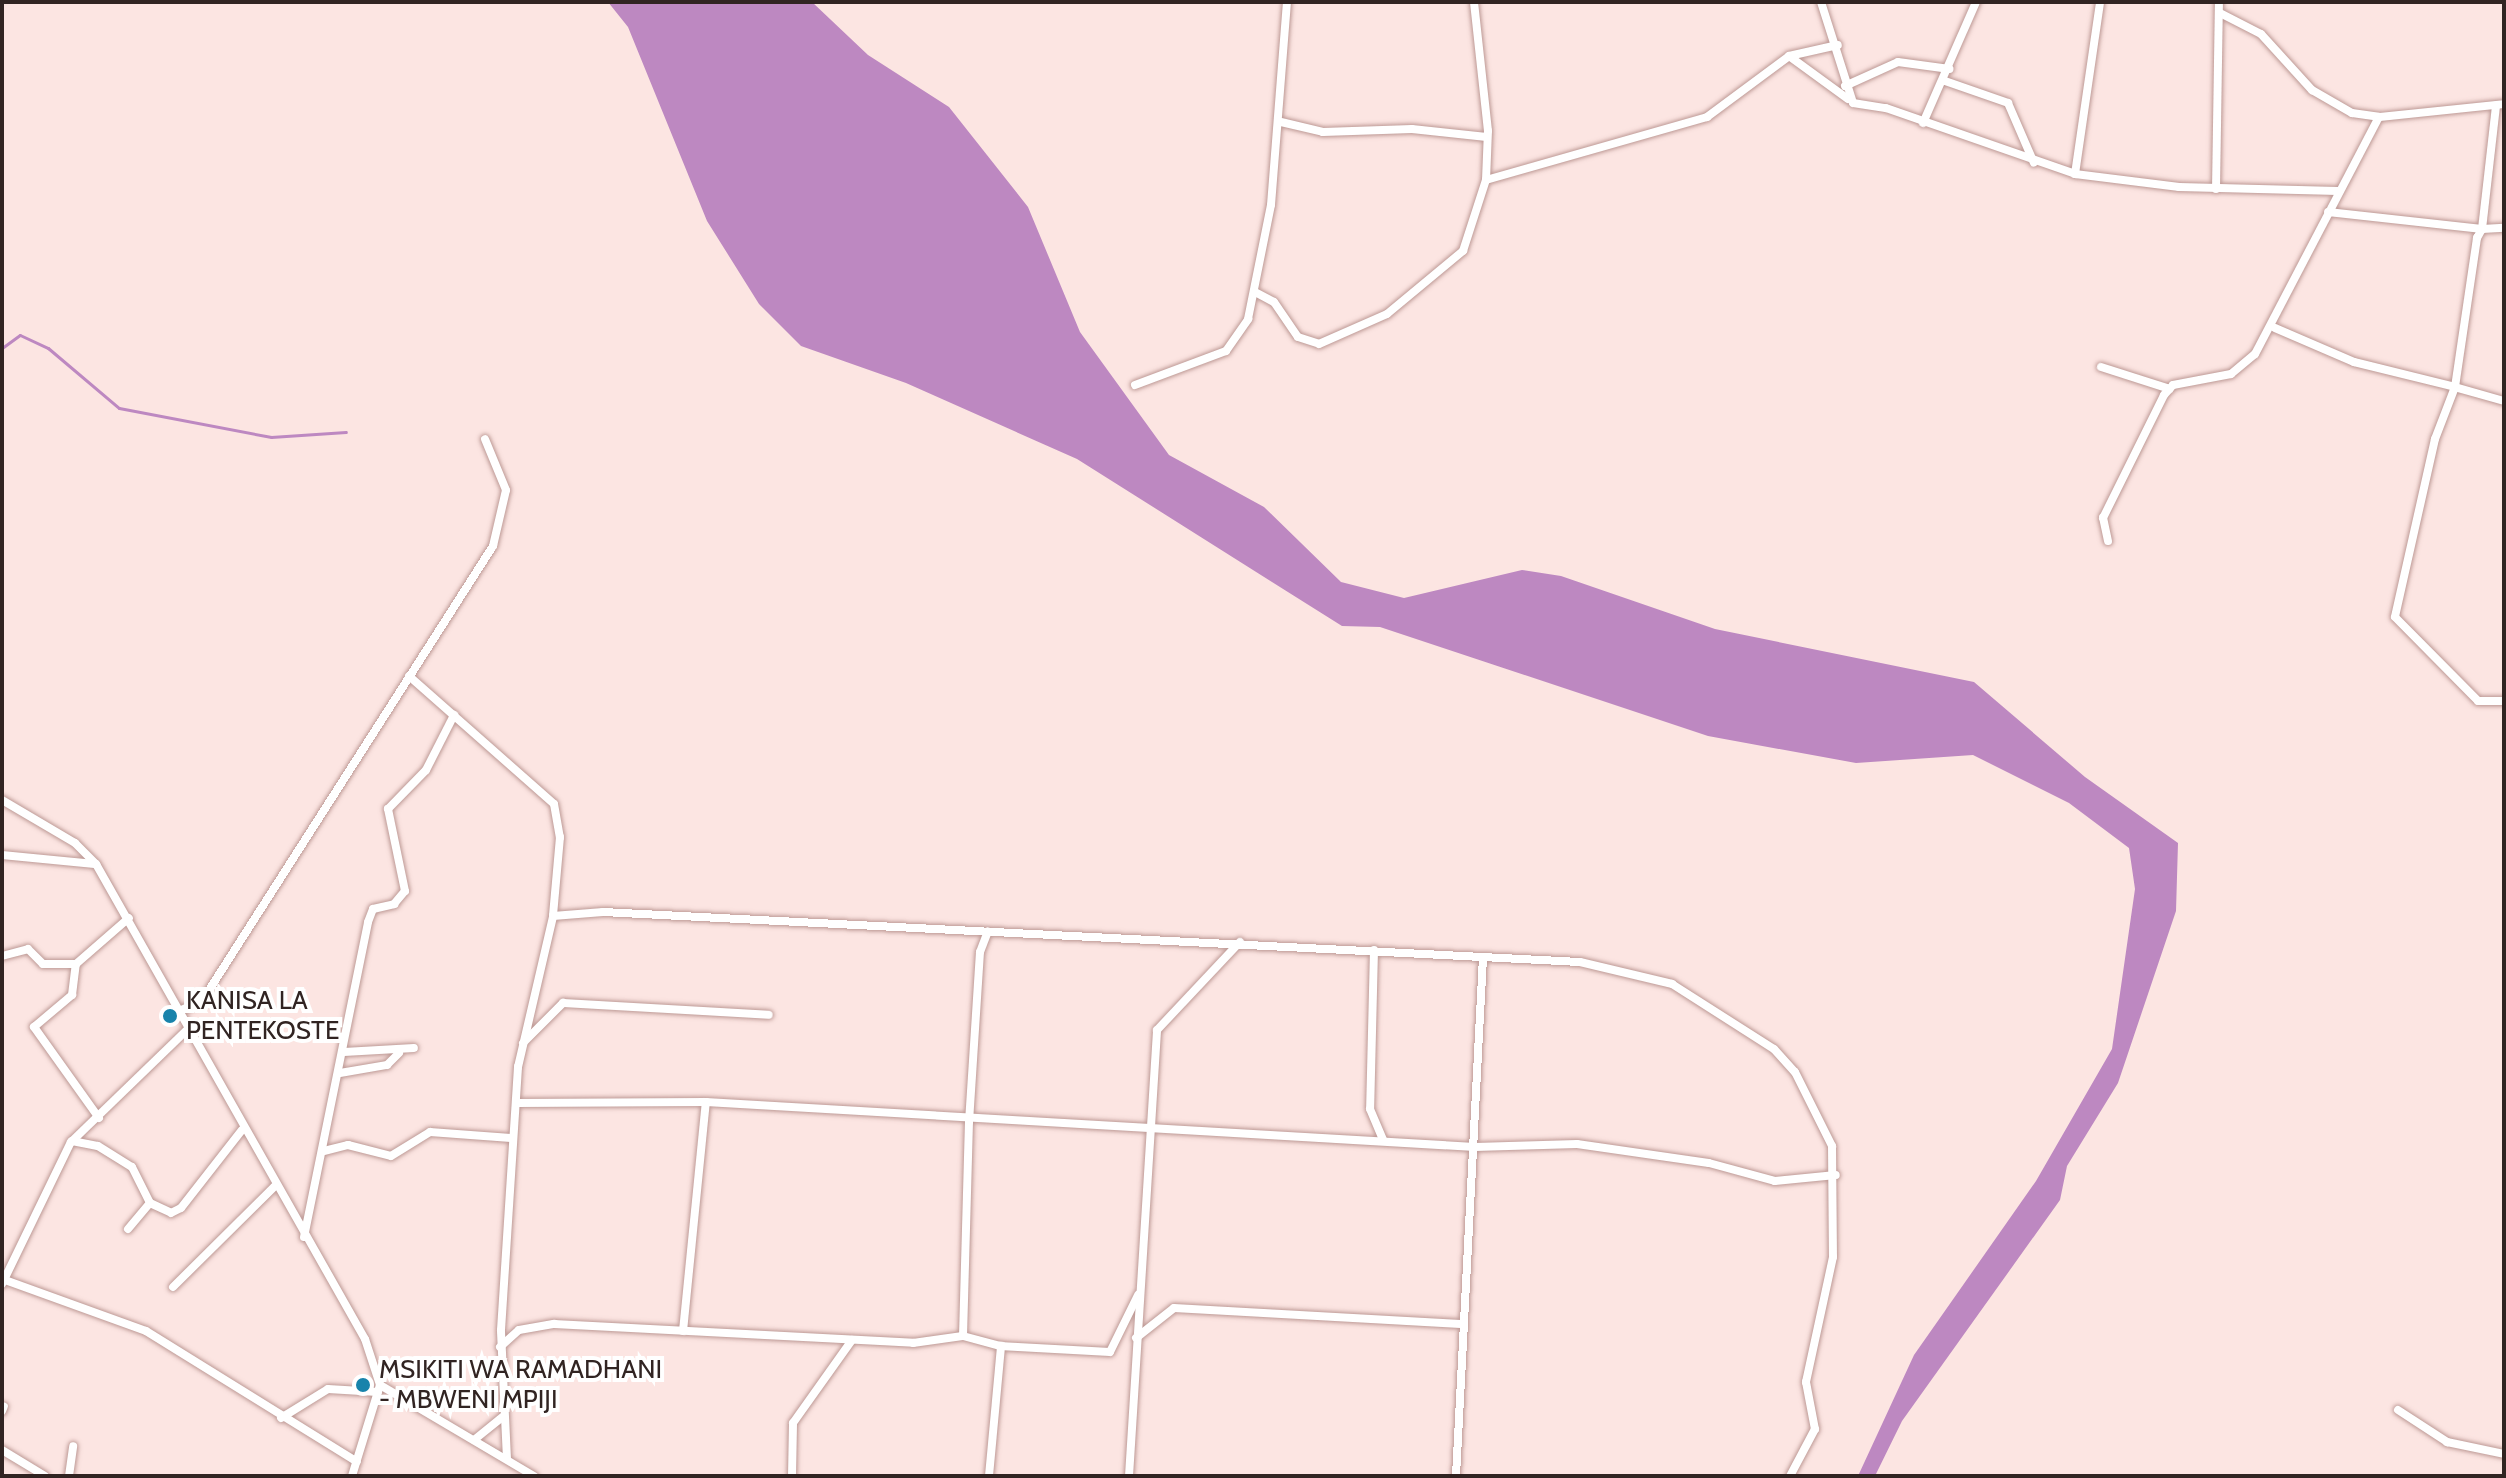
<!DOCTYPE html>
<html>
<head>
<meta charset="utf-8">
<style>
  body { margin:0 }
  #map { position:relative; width:2506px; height:1478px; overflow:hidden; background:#fce5e2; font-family:Cabin,sans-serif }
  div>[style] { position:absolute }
  .water>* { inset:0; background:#bd88c1 }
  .stream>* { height:3px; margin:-1.5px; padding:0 1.5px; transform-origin:1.5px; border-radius:1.5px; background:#bd88c1 }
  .roads { filter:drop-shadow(0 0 2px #bd9995) drop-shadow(0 0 2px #bd9995) }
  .minor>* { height:8px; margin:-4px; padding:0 4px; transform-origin:4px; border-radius:4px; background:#fff }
  .dots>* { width:22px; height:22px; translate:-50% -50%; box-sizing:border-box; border:4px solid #fff; border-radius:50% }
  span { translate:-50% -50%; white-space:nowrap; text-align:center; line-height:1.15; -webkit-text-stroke:8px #fff; paint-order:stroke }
  .poi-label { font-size:26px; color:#312422 }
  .left { translate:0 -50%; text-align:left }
  .frame { position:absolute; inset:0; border:4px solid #312422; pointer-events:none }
</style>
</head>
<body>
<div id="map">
  <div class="water">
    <div style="clip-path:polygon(608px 2px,812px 2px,868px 55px,949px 107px,1028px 207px,1080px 332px,1169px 455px,1264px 507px,1341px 582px,1404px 598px,1522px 570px,1561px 576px,1715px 629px,1974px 682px,2085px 777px,2178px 843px,2176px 911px,2118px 1083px,2067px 1166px,2060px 1200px,1902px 1421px,1875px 1476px,1858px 1476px,1914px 1355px,2036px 1181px,2112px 1049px,2135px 889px,2129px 848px,2069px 803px,1973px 755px,1856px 763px,1708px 736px,1380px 627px,1342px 626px,1077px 459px,906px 383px,801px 346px,759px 304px,707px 221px,628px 27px)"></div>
  </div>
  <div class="stream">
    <div style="left:2px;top:348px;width:22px;rotate:-36deg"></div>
    <div style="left:20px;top:335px;width:31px;rotate:25deg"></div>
    <div style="left:48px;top:348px;width:93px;rotate:40.2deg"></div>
    <div style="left:119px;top:408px;width:155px;rotate:10.8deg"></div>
    <div style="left:271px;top:437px;width:75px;rotate:-3.8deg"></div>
  </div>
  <div class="roads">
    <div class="minor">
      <div style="left:1821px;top:2px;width:106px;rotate:72.4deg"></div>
      <div style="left:1853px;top:103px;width:33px;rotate:9deg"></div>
      <div style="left:1886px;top:108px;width:200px;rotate:19.2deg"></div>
      <div style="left:2075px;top:174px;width:105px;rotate:7.1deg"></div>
      <div style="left:2179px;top:187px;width:159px;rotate:1.4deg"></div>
      <div style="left:2220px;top:13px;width:46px;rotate:27.1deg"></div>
      <div style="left:2261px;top:34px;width:76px;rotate:47.7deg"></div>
      <div style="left:2312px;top:90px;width:46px;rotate:29.9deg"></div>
      <div style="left:2352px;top:113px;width:27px;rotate:8deg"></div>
      <div style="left:2379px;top:117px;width:126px;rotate:-5.9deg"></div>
      <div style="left:1789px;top:56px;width:73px;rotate:36.1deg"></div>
      <div style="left:1945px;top:81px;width:67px;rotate:19.2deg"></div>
      <div style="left:2008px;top:103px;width:65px;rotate:66.6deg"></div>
      <div style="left:1845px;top:86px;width:58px;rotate:-24.4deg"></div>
      <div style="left:1898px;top:62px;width:52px;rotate:7.7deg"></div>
      <div style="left:1281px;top:122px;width:43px;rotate:13.4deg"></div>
      <div style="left:1323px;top:132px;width:89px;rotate:-1.9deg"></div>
      <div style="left:1412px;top:129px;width:75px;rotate:6.1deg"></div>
      <div style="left:1923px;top:123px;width:132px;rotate:-66.3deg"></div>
      <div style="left:2075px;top:174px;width:174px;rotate:-81.7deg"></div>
      <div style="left:1486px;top:180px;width:230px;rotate:-15.9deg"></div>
      <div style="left:1707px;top:117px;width:102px;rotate:-36.6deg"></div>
      <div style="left:1789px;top:56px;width:50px;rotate:-12.7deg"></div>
      <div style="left:2216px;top:189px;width:187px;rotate:-89.1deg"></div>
      <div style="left:2328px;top:212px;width:155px;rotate:6.3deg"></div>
      <div style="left:2482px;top:229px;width:124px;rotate:-83.5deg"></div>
      <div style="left:1255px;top:292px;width:21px;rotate:28deg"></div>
      <div style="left:1274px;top:302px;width:42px;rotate:55.6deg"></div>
      <div style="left:1298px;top:337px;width:22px;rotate:18deg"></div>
      <div style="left:1319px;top:344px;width:74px;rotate:-23.8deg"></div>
      <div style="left:1387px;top:314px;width:99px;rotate:-39.7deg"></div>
      <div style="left:1463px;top:251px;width:75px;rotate:-72.1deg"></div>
      <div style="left:1486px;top:180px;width:49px;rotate:-87.7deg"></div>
      <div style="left:1488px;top:131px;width:130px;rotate:-96.2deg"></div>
      <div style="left:2275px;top:328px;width:86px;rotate:23.3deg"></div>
      <div style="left:2354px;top:362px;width:104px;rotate:13.9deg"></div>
      <div style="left:2455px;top:387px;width:151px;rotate:-81.6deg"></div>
      <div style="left:2477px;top:238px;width:10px;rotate:-61deg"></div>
      <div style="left:2482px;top:229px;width:22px;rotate:-3deg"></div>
      <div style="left:2101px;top:367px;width:72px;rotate:17.7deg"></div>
      <div style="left:1135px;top:385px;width:97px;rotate:-20.5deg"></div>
      <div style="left:1226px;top:351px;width:39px;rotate:-55deg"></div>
      <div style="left:1248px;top:319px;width:116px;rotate:-78.6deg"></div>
      <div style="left:1271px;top:205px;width:204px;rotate:-85.5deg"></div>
      <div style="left:2504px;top:401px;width:51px;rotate:-164.1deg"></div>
      <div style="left:2455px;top:387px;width:56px;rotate:111deg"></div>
      <div style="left:2435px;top:439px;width:182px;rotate:102.7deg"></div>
      <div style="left:2395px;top:617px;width:118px;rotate:45.3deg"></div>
      <div style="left:2478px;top:701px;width:26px"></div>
      <div style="left:2108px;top:541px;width:24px;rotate:-102deg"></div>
      <div style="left:2103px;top:518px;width:137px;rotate:-63.6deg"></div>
      <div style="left:2164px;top:395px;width:13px;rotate:-48deg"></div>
      <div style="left:2173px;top:385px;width:59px;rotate:-10.7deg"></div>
      <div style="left:2231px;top:374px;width:31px;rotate:-40deg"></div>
      <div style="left:2255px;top:354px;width:267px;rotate:-62.4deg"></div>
      <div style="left:409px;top:676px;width:193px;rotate:41.4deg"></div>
      <div style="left:554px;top:804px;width:34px;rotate:80deg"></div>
      <div style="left:560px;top:837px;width:79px;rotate:95.1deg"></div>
      <div style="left:2px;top:800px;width:85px;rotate:30.5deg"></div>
      <div style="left:75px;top:843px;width:30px;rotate:45deg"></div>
      <div style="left:96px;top:864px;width:546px;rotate:60.48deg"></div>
      <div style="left:365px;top:1339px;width:48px;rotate:71.9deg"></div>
      <div style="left:380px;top:1385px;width:95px;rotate:107.1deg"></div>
      <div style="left:2px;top:855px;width:93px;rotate:5.5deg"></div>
      <div style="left:1374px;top:950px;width:159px;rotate:91.4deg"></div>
      <div style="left:1370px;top:1109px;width:33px;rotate:67deg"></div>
      <div style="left:2px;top:956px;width:27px;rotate:-15deg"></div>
      <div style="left:28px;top:949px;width:21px;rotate:45deg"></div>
      <div style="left:43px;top:964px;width:33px"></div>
      <div style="left:179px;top:1011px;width:25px;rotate:-23deg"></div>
      <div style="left:202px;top:1001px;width:540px;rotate:-57.4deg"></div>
      <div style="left:493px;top:546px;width:57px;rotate:-76.9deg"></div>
      <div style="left:506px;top:490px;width:55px;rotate:-112.4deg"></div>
      <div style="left:523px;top:1043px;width:57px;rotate:-45deg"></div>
      <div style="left:563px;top:1003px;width:206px;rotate:3.3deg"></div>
      <div style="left:344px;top:1052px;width:70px;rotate:-3.3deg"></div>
      <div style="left:340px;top:1073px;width:48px;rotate:-9.7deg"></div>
      <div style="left:387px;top:1065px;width:17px;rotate:-45deg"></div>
      <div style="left:516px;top:1103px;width:190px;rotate:-0.3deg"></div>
      <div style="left:706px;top:1102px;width:770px;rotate:3.35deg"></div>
      <div style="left:1475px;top:1147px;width:102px;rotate:-1.7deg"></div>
      <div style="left:1577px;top:1144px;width:133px;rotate:8.2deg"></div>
      <div style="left:1709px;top:1163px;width:68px;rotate:15.3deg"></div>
      <div style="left:1775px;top:1181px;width:61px;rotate:-5.6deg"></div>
      <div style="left:99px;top:1118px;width:112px;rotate:-125.5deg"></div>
      <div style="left:34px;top:1027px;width:50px;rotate:-40.1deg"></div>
      <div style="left:72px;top:995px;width:31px;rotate:-83deg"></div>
      <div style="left:76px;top:964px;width:70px;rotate:-41deg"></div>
      <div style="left:72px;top:1141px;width:26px;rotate:11deg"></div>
      <div style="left:98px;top:1146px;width:40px;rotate:32deg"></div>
      <div style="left:132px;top:1167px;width:40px;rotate:63.4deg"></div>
      <div style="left:324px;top:1151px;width:25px;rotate:-14deg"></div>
      <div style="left:348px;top:1145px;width:44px;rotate:14.3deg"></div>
      <div style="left:391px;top:1156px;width:46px;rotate:-31.6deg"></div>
      <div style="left:430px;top:1132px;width:81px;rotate:4.2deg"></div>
      <div style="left:128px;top:1229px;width:34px;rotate:-50deg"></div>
      <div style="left:150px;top:1203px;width:23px;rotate:25deg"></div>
      <div style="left:171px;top:1213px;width:11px;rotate:-27deg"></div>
      <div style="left:181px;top:1208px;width:99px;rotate:-52deg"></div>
      <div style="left:304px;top:1237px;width:321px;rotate:-78.5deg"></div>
      <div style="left:368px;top:922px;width:14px;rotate:-69deg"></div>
      <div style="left:373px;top:909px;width:22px;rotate:-13deg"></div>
      <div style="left:394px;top:904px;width:17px;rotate:-50deg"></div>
      <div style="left:405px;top:891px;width:84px;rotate:-101.7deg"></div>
      <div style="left:388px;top:809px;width:54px;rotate:-45.7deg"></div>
      <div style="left:426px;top:770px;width:62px;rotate:-63deg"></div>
      <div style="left:5px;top:1280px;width:150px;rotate:19.9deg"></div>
      <div style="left:146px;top:1331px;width:248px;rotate:31.8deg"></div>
      <div style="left:2px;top:1284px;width:158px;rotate:-64.1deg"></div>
      <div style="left:71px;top:1142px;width:163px;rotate:-44deg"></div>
      <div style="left:173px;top:1287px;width:144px;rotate:-44.7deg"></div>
      <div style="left:683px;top:1331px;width:230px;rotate:-84.3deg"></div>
      <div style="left:963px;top:1336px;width:214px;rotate:-88.4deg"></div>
      <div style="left:969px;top:1122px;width:170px;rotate:-86.3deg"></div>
      <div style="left:980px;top:952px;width:22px;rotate:-69deg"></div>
      <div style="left:1136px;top:1338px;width:48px;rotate:-38.3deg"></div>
      <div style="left:1174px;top:1308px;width:287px;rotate:3.2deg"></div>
      <div style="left:500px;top:1347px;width:25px;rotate:-42deg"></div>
      <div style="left:519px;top:1330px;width:36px;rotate:-10deg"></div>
      <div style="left:554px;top:1324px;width:360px;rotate:3deg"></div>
      <div style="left:913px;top:1343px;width:50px;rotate:-8deg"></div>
      <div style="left:963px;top:1336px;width:39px;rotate:15deg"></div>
      <div style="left:1001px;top:1346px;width:109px;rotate:3.2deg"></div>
      <div style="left:1110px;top:1352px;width:64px;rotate:-63.8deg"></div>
      <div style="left:380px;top:1385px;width:179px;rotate:30.6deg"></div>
      <div style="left:2398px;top:1410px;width:59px;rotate:33.1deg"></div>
      <div style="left:2447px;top:1442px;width:58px;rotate:11.9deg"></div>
      <div style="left:2px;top:1411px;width:5px;rotate:-68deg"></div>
      <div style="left:281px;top:1418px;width:55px;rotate:-31.7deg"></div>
      <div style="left:328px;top:1389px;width:50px;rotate:3.4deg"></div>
      <div style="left:474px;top:1440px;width:36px;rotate:-39deg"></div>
      <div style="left:2px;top:1450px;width:50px;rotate:31.2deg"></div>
      <div style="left:507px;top:1459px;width:129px;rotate:-92.7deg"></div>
      <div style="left:501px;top:1330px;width:264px;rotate:-86.3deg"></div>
      <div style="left:518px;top:1067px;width:155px;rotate:-76.9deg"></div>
      <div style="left:553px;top:916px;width:50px;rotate:-4.6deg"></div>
      <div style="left:603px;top:912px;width:978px;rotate:2.93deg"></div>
      <div style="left:1580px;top:962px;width:95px;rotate:13.4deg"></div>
      <div style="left:1672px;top:984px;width:121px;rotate:32.5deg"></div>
      <div style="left:1774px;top:1049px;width:31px;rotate:48deg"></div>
      <div style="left:1795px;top:1072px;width:83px;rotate:63.4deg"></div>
      <div style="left:1832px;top:1146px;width:111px;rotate:89.5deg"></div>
      <div style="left:1833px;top:1257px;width:128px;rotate:102.2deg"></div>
      <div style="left:1806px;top:1382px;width:48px;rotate:79.2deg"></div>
      <div style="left:1815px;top:1429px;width:53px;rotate:118deg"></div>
      <div style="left:69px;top:1476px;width:30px;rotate:-82deg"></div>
      <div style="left:792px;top:1476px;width:53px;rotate:-88.9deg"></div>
      <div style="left:793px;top:1423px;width:102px;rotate:-54.6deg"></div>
      <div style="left:989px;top:1476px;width:131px;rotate:-84.7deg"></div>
      <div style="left:1129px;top:1476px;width:447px;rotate:-86.4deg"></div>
      <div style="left:1157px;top:1030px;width:121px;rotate:-46.7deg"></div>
      <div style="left:1456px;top:1476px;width:519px;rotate:-87.02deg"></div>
    </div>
  </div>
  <div class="dots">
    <div style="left:170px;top:1016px;background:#1883ab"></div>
    <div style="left:363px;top:1385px;background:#1883ab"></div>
  </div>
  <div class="poi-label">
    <span class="left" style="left:186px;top:1016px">KANISA LA<br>PENTEKOSTE</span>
    <span class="left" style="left:379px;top:1385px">MSIKITI WA RAMADHANI<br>- MBWENI MPIJI</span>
  </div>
  <div class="frame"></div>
</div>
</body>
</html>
